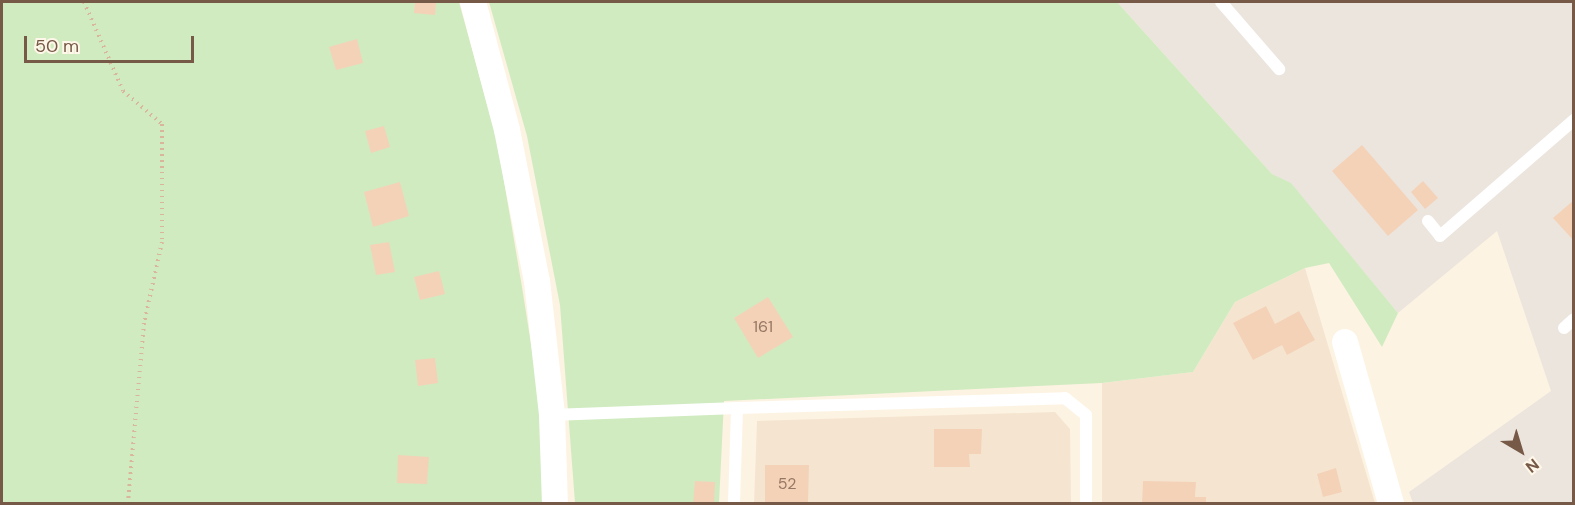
<!DOCTYPE html>
<html>
<head>
<meta charset="utf-8">
<style>
  body { margin:0 }
  #map { position:relative; width:1575px; height:505px; overflow:hidden; background:#fdf3e2; font-family:"DM Sans",sans-serif }
  div>[style] { position:absolute }
  .residential>* { inset:0; background:#f5e5d0 }
  .industrial>* { inset:0; background:#ece5dd }
  .green>* { inset:0; background:#d0ebc0 }
  .building>* { inset:0; background:#f4d2b8 }
  .path>* { height:4px; margin-top:-2px; transform-origin:0; background:repeating-linear-gradient(90deg,#d9b59b 0 1.5px,transparent 0 6px) }
  .lane>* { height:12px; margin:-6px; padding:0 6px; transform-origin:6px; border-radius:6px; background:#fff }
  .street>* { height:26px; margin:-13px; padding:0 13px; transform-origin:13px; border-radius:13px; background:#fff }
  span { translate:-50% -50%; white-space:nowrap; text-align:center; line-height:1.15; -webkit-text-stroke:4.5px #fff7e9; paint-order:stroke }
  .number-label { font-size:16px; color:#967763 }
  .number-label span { -webkit-text-stroke-width:0 }
  .frame { position:absolute; inset:0; border:3px solid #765947; pointer-events:none }
  .north { position:absolute; left:1491px; top:421px; width:60px; height:60px; -webkit-text-stroke:4px #fff7e9; paint-order:stroke; rotate:142deg; font-size:16px; font-weight:700; line-height:24px; text-align:center; color:#765947 }
  .north::after { content:''; display:block; margin:auto; width:21px; height:27px; background:#765947; clip-path:polygon(50% 0,100% 100%,50% 72%,0 100%) }
  .scale { position:absolute; left:24px; top:36px; width:170px; height:27px; box-sizing:border-box; border:3px solid #765947; border-top:0; padding-left:8px; font-size:18px; line-height:21px; white-space:nowrap; color:#765947; -webkit-text-stroke:4px #fff7e9; paint-order:stroke }
</style>
</head>
<body>
<div id="map">
  <div class="residential">
    <div style="clip-path:polygon(1305px 268px,1375px 503px,1102px 504px,1102px 383px,1193px 372px,1235px 302px)"></div>
    <div style="clip-path:polygon(1055px 412px,1070px 429px,1071px 503px,754px 504px,757px 421px)"></div>
  </div>
  <div class="industrial">
    <div style="clip-path:polygon(1117px 2px,1573px 2px,1573px 503px,1413px 503px,1409px 492px,1551px 391px,1497px 231px,1398px 313px,1291px 184px,1272px 174px)"></div>
  </div>
  <div class="green">
    <div style="clip-path:polygon(2px 2px,459px 2px,497px 140px,522px 287px,545px 433px,545px 503px,2px 503px)"></div>
    <div style="clip-path:polygon(489px 2px,1117px 2px,1272px 174px,1291px 183px,1398px 313px,1382px 347px,1329px 263px,1305px 268px,1235px 302px,1193px 372px,1102px 383px,724px 401px,719px 503px,575px 503px,560px 305px,527px 136px)"></div>
  </div>
  <div class="building">
    <div style="clip-path:polygon(415px 2px,436px 2px,435px 15px,414px 13px)"></div>
    <div style="clip-path:polygon(357px 39px,363px 63px,336px 70px,329px 47px)"></div>
    <div style="clip-path:polygon(384px 126px,390px 147px,371px 153px,365px 131px)"></div>
    <div style="clip-path:polygon(1362px 145px,1418px 210px,1388px 236px,1332px 171px)"></div>
    <div style="clip-path:polygon(1423px 181px,1438px 198px,1425px 209px,1411px 192px)"></div>
    <div style="clip-path:polygon(400px 182px,409px 216px,373px 227px,364px 192px)"></div>
    <div style="clip-path:polygon(1574px 200px,1574px 241px,1553px 218px)"></div>
    <div style="clip-path:polygon(389px 242px,395px 272px,376px 275px,370px 245px)"></div>
    <div style="clip-path:polygon(439px 271px,445px 294px,420px 300px,414px 277px)"></div>
    <div style="clip-path:polygon(768px 297px,793px 337px,758px 358px,734px 318px)"></div>
    <div style="clip-path:polygon(1266px 306px,1275px 324px,1299px 311px,1315px 340px,1287px 355px,1282px 345px,1253px 360px,1233px 323px)"></div>
    <div style="clip-path:polygon(435px 358px,438px 383px,418px 386px,415px 360px)"></div>
    <div style="clip-path:polygon(934px 429px,982px 429px,981px 454px,969px 454px,970px 467px,934px 467px)"></div>
    <div style="clip-path:polygon(398px 455px,429px 457px,427px 484px,397px 483px)"></div>
    <div style="clip-path:polygon(765px 465px,809px 465px,808px 503px,765px 504px)"></div>
    <div style="clip-path:polygon(1336px 468px,1342px 492px,1323px 497px,1317px 474px)"></div>
    <div style="clip-path:polygon(695px 481px,715px 482px,714px 504px,693px 504px)"></div>
    <div style="clip-path:polygon(1143px 481px,1196px 482px,1195px 497px,1206px 497px,1206px 504px,1142px 504px)"></div>
  </div>
  <div class="path">
    <div style="left:84px;top:2px;width:97px;rotate:66.3deg"></div>
    <div style="left:123px;top:91px;width:51px;rotate:40.2deg"></div>
    <div style="left:162px;top:124px;width:118px;rotate:90deg"></div>
    <div style="left:162px;top:242px;width:83px;rotate:102.5deg"></div>
    <div style="left:144px;top:323px;width:182px;rotate:95.1deg"></div>
  </div>
  <div class="lane">
    <div style="left:1221px;top:2px;width:89px;rotate:49.1deg"></div>
    <div style="left:1428px;top:221px;width:19px;rotate:51deg"></div>
    <div style="left:1440px;top:236px;width:177px;rotate:-40.9deg"></div>
    <div style="left:1564px;top:328px;width:13px;rotate:-42deg"></div>
    <div style="left:552px;top:415px;width:185px;rotate:-2.2deg"></div>
    <div style="left:734px;top:504px;width:96px;rotate:-88.2deg"></div>
    <div style="left:737px;top:408px;width:328px;rotate:-1.7deg"></div>
    <div style="left:1065px;top:398px;width:27px;rotate:39deg"></div>
    <div style="left:1086px;top:415px;width:89px;rotate:90deg"></div>
  </div>
  <div class="street">
    <div style="left:473px;top:2px;width:132px;rotate:75.1deg"></div>
    <div style="left:507px;top:130px;width:154px;rotate:78.8deg"></div>
    <div style="left:537px;top:281px;width:135px;rotate:83.6deg"></div>
    <div style="left:552px;top:415px;width:89px;rotate:88.1deg"></div>
    <div style="left:1345px;top:342px;width:168px;rotate:74.1deg"></div>
  </div>
  <div class="number-label">
    <span style="left:763px;top:327px">161</span>
    <span style="left:787px;top:484px">52</span>
  </div>
  <div class="frame"></div>
  <div class="north">N</div>
  <div class="scale">50 m</div>
</div>
</body>
</html>
